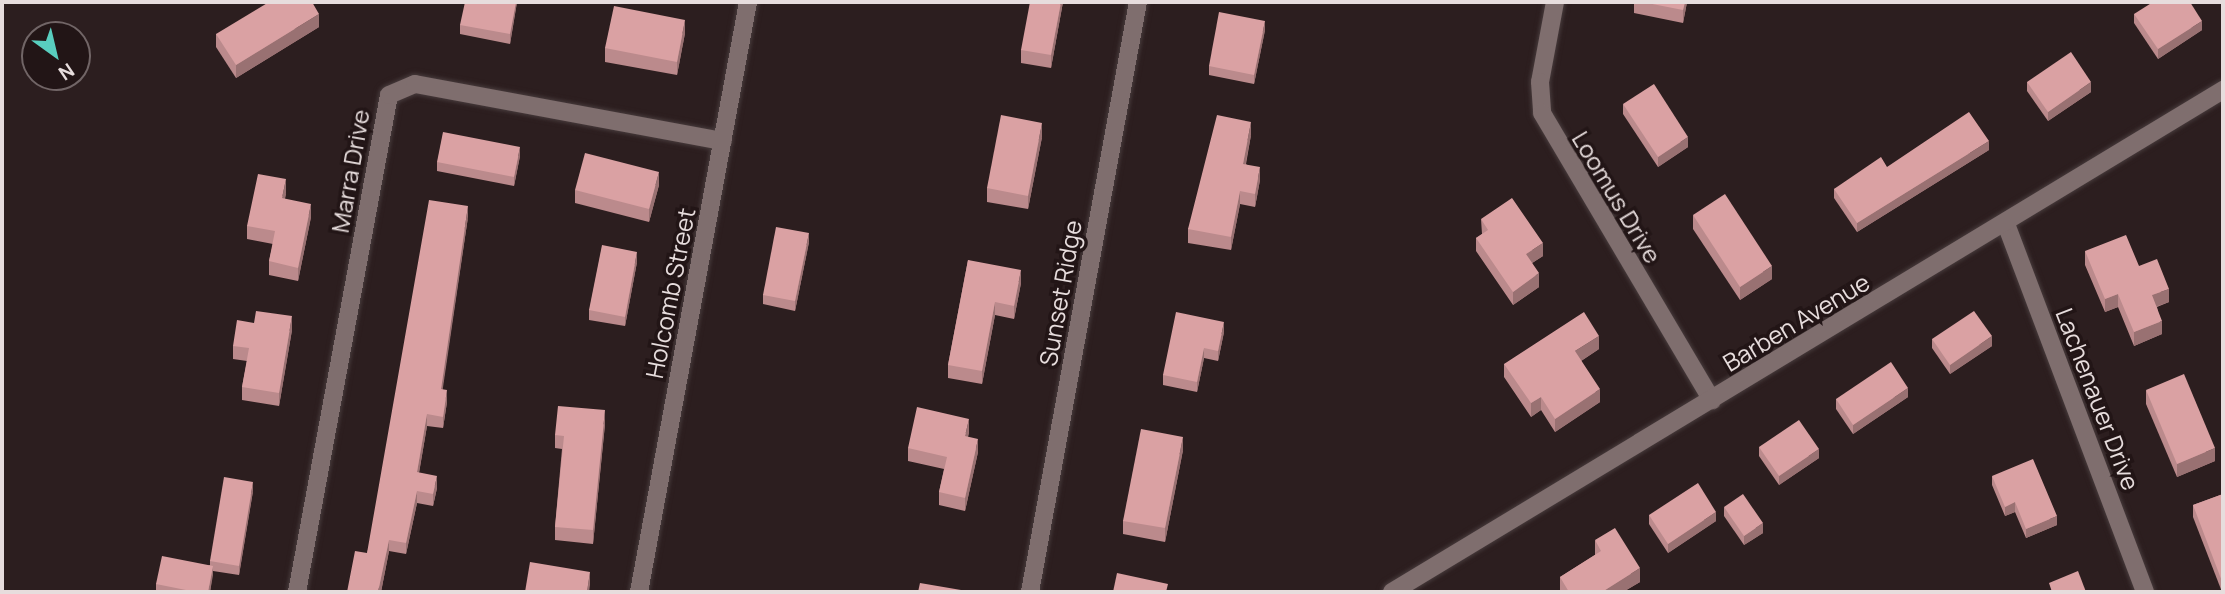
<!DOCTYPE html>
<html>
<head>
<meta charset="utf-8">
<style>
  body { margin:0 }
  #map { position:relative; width:2225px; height:594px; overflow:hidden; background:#2c1e1f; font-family:Manrope,sans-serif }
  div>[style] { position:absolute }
  .roads { filter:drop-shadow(0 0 2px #473b3c) drop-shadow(0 0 2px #473b3c) }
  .street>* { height:18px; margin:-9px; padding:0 9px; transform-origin:9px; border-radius:9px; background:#7f6e6e }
  .secondary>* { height:18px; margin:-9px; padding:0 9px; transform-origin:9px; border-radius:9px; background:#7f6e6e }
  .wall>* { inset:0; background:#bb8a8c }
  .shaded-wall>* { inset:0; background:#997172 }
  .building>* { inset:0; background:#daa1a3 }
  span { translate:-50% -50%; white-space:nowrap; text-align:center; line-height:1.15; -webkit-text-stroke:7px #221516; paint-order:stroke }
  .street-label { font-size:24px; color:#e7dddd }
  .frame { position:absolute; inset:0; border:4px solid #e7dddd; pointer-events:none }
  .north { position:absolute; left:21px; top:21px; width:70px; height:70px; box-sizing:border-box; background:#221516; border:2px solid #716566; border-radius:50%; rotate:146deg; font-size:19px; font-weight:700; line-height:28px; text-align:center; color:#e7dddd }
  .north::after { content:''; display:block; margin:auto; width:24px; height:32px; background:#59cebf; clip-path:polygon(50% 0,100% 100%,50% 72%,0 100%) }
</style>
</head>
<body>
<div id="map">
  <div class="roads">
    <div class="street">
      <div style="left:1555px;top:2px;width:81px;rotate:100.6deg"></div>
      <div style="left:1540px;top:82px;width:31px;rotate:86deg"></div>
      <div style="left:1542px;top:113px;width:334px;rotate:59.4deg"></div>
      <div style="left:2006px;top:224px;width:393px;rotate:69.3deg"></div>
      <div style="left:297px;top:592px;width:505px;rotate:-79.51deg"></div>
      <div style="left:389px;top:95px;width:28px;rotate:-23deg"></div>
      <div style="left:415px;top:84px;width:313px;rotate:10.5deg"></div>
      <div style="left:639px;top:592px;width:600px;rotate:-79.53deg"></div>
      <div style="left:1030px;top:592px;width:600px;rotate:-79.63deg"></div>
    </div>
    <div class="secondary">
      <div style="left:1392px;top:592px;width:971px;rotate:-31.14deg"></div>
    </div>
  </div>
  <div class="wall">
    <div style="clip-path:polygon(517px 2px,510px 44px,460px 34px,460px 25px)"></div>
    <div style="clip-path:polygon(1063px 2px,1051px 68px,1021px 63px,1021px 50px)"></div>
    <div style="clip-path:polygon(1634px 2px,1687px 2px,1683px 23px,1634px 13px)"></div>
    <div style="clip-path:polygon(2134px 14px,2202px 30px,2158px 59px,2134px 23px)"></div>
    <div style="clip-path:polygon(319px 27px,236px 78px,216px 47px,216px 34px)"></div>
    <div style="clip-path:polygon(1265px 30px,1254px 84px,1209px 75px,1209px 66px)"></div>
    <div style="clip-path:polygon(685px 33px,677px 75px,605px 62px,605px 48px)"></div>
    <div style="clip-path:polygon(2027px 82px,2091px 92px,2048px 121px,2027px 91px)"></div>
    <div style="clip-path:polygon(1623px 104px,1688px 147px,1658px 167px,1623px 114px)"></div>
    <div style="clip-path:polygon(1251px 135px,1246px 164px,1260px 180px,1255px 207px,1240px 204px,1231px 250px,1188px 243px,1188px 229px)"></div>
    <div style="clip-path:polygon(1042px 137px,1028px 209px,987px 202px,987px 188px)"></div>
    <div style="clip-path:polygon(1989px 150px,1857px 232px,1834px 198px,1834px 189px,1887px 167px)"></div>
    <div style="clip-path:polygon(520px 156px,514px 186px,437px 171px,437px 162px)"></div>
    <div style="clip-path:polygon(659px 185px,649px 222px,575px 203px,575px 190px)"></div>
    <div style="clip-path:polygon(286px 193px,285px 199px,311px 217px,298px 281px,269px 275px,269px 261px,273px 244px,247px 239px,247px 226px)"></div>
    <div style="clip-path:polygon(1693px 215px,1772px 279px,1740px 300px,1693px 229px)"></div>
    <div style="clip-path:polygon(468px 217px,442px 390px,447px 402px,443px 428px,427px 426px,419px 473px,437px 488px,433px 506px,417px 503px,406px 554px,389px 551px,381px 592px,367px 553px)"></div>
    <div style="clip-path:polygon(1481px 219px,1543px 256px,1532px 263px,1539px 287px,1513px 305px,1476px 251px,1476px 238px,1482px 234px)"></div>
    <div style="clip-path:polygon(809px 242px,795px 311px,763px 304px,763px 295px)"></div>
    <div style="clip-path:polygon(2085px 251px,2139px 266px,2169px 302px,2157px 307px,2162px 334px,2134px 346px,2118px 307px,2105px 312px,2085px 265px)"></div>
    <div style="clip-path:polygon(968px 260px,1021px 283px,1014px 319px,995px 315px,982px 384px,948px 378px,948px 365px)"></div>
    <div style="clip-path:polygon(637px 262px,625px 326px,589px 320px,589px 310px)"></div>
    <div style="clip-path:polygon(292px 330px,279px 406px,242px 400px,242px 387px,247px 361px,233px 359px,233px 346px)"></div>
    <div style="clip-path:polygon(1224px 332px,1218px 361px,1204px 358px,1197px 392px,1163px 385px,1163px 375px)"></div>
    <div style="clip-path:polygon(1932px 339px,1992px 346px,1950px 374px,1932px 348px)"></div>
    <div style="clip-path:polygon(1599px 349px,1581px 361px,1600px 402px,1555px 432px,1541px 410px,1531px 417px,1504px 377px,1504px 364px)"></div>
    <div style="clip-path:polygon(2146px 390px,2215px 461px,2177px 477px,2146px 404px)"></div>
    <div style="clip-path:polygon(1908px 397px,1853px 434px,1836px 409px,1836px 399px)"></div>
    <div style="clip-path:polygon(605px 424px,593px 544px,555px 540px,555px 527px,562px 449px,555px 448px,555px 435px)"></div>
    <div style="clip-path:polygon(969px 432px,968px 437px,978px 452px,965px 511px,939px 505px,939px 492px,944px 469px,908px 461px,908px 448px)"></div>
    <div style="clip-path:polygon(1759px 447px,1819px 458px,1779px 485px,1759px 456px)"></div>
    <div style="clip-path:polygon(1183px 450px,1165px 542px,1123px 534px,1123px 521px)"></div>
    <div style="clip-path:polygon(1992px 476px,2057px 525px,2026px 538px,2015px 512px,2005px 516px,1992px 485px)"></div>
    <div style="clip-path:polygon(253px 491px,239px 575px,213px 571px,210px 592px,156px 592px,156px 584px,210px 565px,210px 561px)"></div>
    <div style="clip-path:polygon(2223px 494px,2223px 592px,2222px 592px,2193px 517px,2193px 505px)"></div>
    <div style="clip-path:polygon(1724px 507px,1763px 533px,1744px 545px,1724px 516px)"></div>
    <div style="clip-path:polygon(1649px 515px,1716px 521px,1668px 553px,1649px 524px)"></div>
    <div style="clip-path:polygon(1595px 540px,1640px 582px,1623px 592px,1561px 592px,1560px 591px,1560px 577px,1595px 555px)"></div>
  </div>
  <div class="shaded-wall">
    <div style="clip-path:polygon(516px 2px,517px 2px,510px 44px,510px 34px)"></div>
    <div style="clip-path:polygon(1061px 2px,1063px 2px,1051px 68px,1051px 55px)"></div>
    <div style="clip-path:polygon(1685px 2px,1687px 2px,1683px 23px,1683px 10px)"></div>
    <div style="clip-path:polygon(319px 14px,319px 27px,236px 78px,236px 65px)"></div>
    <div style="clip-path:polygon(685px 20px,685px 33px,677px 75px,677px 62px)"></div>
    <div style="clip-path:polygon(1265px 21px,1265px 30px,1254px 84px,1254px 75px)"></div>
    <div style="clip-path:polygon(2202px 21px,2202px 30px,2158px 59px,2158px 49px)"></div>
    <div style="clip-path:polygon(2091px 82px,2091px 92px,2048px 121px,2048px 112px)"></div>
    <div style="clip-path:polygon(1251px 122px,1251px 135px,1243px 177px,1243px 164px)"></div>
    <div style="clip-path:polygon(1042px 123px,1042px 137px,1028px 209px,1028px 196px)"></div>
    <div style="clip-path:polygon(1688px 137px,1688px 147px,1658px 167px,1658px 157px)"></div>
    <div style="clip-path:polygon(1989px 141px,1989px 150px,1857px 232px,1857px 223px)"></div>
    <div style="clip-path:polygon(520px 147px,520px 156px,514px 186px,514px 177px)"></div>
    <div style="clip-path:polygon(1260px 167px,1260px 180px,1255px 207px,1255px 194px)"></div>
    <div style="clip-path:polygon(659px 172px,659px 185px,649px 222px,649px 209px)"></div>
    <div style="clip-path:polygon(286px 179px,286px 193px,282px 211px,282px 198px)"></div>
    <div style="clip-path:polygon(1240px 191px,1240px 204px,1231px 250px,1231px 237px)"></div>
    <div style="clip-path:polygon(311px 204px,311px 217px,298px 281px,298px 268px)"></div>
    <div style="clip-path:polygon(468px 206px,468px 217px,441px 401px,441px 389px)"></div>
    <div style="clip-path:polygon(809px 233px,809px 242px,795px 311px,795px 301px)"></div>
    <div style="clip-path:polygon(1543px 243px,1543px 256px,1526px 267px,1526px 254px)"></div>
    <div style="clip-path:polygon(637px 252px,637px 262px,625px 326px,625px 317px)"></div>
    <div style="clip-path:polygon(1772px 266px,1772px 279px,1740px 300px,1740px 287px)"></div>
    <div style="clip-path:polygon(1021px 270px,1021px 283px,1014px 319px,1014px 306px)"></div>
    <div style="clip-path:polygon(1539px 273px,1539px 287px,1513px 305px,1513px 292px)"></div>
    <div style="clip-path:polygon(2169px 289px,2169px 302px,2152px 308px,2152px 295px)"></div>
    <div style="clip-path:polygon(2118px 294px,2118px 307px,2105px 312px,2105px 299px)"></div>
    <div style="clip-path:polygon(995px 302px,995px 315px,982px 384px,982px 371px)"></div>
    <div style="clip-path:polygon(292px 316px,292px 330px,279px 406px,279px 393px)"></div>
    <div style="clip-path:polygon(2162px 321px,2162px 334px,2134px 346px,2134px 332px)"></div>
    <div style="clip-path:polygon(1224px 322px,1224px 332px,1218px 361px,1218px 351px)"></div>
    <div style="clip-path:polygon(1599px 336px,1599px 349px,1575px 365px,1575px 351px)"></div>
    <div style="clip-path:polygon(1992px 336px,1992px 346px,1950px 374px,1950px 365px)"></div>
    <div style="clip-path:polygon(1204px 348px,1204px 358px,1197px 392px,1197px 382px)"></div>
    <div style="clip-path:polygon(1908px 388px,1908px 397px,1853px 434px,1853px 425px)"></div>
    <div style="clip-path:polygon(1600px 389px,1600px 402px,1555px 432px,1555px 419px)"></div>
    <div style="clip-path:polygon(447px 390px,447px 402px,443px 428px,443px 417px)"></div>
    <div style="clip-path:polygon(1541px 397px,1541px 410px,1531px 417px,1531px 403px)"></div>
    <div style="clip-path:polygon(605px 410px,605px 424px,593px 544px,593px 530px)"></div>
    <div style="clip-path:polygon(427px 414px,427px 426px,417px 484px,417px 472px)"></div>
    <div style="clip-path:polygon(969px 419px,969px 432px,965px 449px,965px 436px)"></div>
    <div style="clip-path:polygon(1183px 437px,1183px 450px,1165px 542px,1165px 528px)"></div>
    <div style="clip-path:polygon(978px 439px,978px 452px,965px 511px,965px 498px)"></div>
    <div style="clip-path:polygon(2215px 448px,2215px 461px,2177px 477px,2177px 464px)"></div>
    <div style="clip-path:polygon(1819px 449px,1819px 458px,1779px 485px,1779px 476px)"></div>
    <div style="clip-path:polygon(437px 476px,437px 488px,433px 506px,433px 494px)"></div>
    <div style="clip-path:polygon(253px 482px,253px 491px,239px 575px,239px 566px)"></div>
    <div style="clip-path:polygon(417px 491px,417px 503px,406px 554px,406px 543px)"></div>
    <div style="clip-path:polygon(2015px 502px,2015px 512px,2005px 516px,2005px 507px)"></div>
    <div style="clip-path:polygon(1716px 512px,1716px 521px,1668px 553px,1668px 544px)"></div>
    <div style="clip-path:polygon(2057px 516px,2057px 525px,2026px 538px,2026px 529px)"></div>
    <div style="clip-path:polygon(1763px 523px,1763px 533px,1744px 545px,1744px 536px)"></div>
    <div style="clip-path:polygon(389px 540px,389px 551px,381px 592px,378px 592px)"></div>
    <div style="clip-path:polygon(213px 566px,213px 575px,210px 592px,208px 592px)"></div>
    <div style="clip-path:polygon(1640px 568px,1640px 582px,1623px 592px,1602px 592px)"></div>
    <div style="clip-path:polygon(590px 572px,590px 585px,589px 592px,587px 592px)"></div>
  </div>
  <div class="building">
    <div style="clip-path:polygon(269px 2px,312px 2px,319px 14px,236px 65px,216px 34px)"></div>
    <div style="clip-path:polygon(465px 2px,516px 2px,510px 34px,460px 25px)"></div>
    <div style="clip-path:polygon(1030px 2px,1061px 2px,1051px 55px,1021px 50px)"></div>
    <div style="clip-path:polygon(1642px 2px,1685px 2px,1683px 10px)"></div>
    <div style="clip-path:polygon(2153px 2px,2190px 2px,2202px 21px,2158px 49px,2134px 14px)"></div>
    <div style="clip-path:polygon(614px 6px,685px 20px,677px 62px,605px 48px)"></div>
    <div style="clip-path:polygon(1219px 12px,1265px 21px,1254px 75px,1209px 66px)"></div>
    <div style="clip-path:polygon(2071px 52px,2091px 82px,2048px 112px,2027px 82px)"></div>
    <div style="clip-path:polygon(1654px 84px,1688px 137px,1658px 157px,1623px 104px)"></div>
    <div style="clip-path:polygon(1969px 112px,1989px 141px,1857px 223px,1834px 189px,1881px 157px,1887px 167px)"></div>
    <div style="clip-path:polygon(1001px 115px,1042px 123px,1028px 196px,987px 188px)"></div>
    <div style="clip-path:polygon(1217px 115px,1251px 122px,1243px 164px,1260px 167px,1255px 194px,1240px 191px,1231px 237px,1188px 229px)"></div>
    <div style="clip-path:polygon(443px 132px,520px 147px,514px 177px,437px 162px)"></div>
    <div style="clip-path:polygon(585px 153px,659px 172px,649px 209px,575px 190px)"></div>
    <div style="clip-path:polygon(258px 174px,286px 179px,282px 198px,311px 204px,298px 268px,269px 261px,275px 231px,247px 226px)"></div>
    <div style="clip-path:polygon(1725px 194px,1772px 266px,1740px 287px,1693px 215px)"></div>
    <div style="clip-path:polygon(1512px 198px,1543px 243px,1526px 254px,1539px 273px,1513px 292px,1476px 238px,1488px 230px,1481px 219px)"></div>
    <div style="clip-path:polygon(429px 200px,468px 206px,441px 389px,447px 390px,443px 417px,427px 414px,417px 472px,437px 476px,433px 494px,417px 491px,406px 543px,389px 540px,378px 592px,347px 592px,355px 551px,367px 553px)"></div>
    <div style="clip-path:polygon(776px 227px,809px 233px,795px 301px,763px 295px)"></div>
    <div style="clip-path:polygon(2126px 235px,2139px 266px,2157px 259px,2169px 289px,2152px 295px,2162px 321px,2134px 332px,2118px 294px,2105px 299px,2085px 251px)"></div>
    <div style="clip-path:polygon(602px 245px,637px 252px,625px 317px,589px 310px)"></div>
    <div style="clip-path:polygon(968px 260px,1021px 270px,1014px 306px,995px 302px,982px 371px,948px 365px)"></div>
    <div style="clip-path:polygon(256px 311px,292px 316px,279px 393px,242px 387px,249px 348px,233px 346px,237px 320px,254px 323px)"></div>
    <div style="clip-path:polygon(1974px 311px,1992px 336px,1950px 365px,1932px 339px)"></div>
    <div style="clip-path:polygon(1176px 312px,1224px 322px,1218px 351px,1204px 348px,1197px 382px,1163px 375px)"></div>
    <div style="clip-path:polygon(1584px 312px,1599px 336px,1575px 351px,1600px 389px,1555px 419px,1541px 397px,1531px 403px,1504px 364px)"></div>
    <div style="clip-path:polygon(1891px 362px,1908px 388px,1853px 425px,1836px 399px)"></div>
    <div style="clip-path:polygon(2184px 374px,2215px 448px,2177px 464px,2146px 390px)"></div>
    <div style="clip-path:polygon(558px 406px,605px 410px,593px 530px,555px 527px,564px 436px,555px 435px)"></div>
    <div style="clip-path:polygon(917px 407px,969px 419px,965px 436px,978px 439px,965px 498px,939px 492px,947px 457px,908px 448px)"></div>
    <div style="clip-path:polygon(1799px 420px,1819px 449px,1779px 476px,1759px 447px)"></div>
    <div style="clip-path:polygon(1141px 429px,1183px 437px,1165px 528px,1123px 521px)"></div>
    <div style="clip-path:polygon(2033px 459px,2057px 516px,2026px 529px,2015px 502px,2005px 507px,1992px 476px)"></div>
    <div style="clip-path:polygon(224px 477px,253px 482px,239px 566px,210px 561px)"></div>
    <div style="clip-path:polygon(1698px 483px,1716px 512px,1668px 544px,1649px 515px)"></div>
    <div style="clip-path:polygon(1743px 494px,1763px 523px,1744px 536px,1724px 507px)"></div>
    <div style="clip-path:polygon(2223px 494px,2223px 584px,2193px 505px)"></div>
    <div style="clip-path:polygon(1615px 528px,1640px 568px,1602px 592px,1569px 592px,1560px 577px,1601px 551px,1595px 540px)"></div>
    <div style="clip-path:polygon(162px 556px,213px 566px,208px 592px,196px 592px,156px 584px)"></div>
    <div style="clip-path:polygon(530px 562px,590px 572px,587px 592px,525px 592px)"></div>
    <div style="clip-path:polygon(2078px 571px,2086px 592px,2052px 592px,2049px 583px)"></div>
    <div style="clip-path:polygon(1117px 573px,1168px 584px,1166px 592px,1113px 592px)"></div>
    <div style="clip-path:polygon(920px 583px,961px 590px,960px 592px,918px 592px)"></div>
  </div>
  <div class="street-label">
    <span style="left:350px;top:171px;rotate:-80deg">Marra Drive</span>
    <span style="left:1617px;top:197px;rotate:59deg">Loomus Drive</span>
    <span style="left:670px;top:293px;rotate:-79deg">Holcomb Street</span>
    <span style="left:1060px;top:293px;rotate:-80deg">Sunset Ridge</span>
    <span style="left:1796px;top:322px;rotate:-31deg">Barben Avenue</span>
    <span style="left:2098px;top:399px;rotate:69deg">Lachenauer Drive</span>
  </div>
  <div class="frame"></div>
  <div class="north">N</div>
</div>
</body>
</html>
